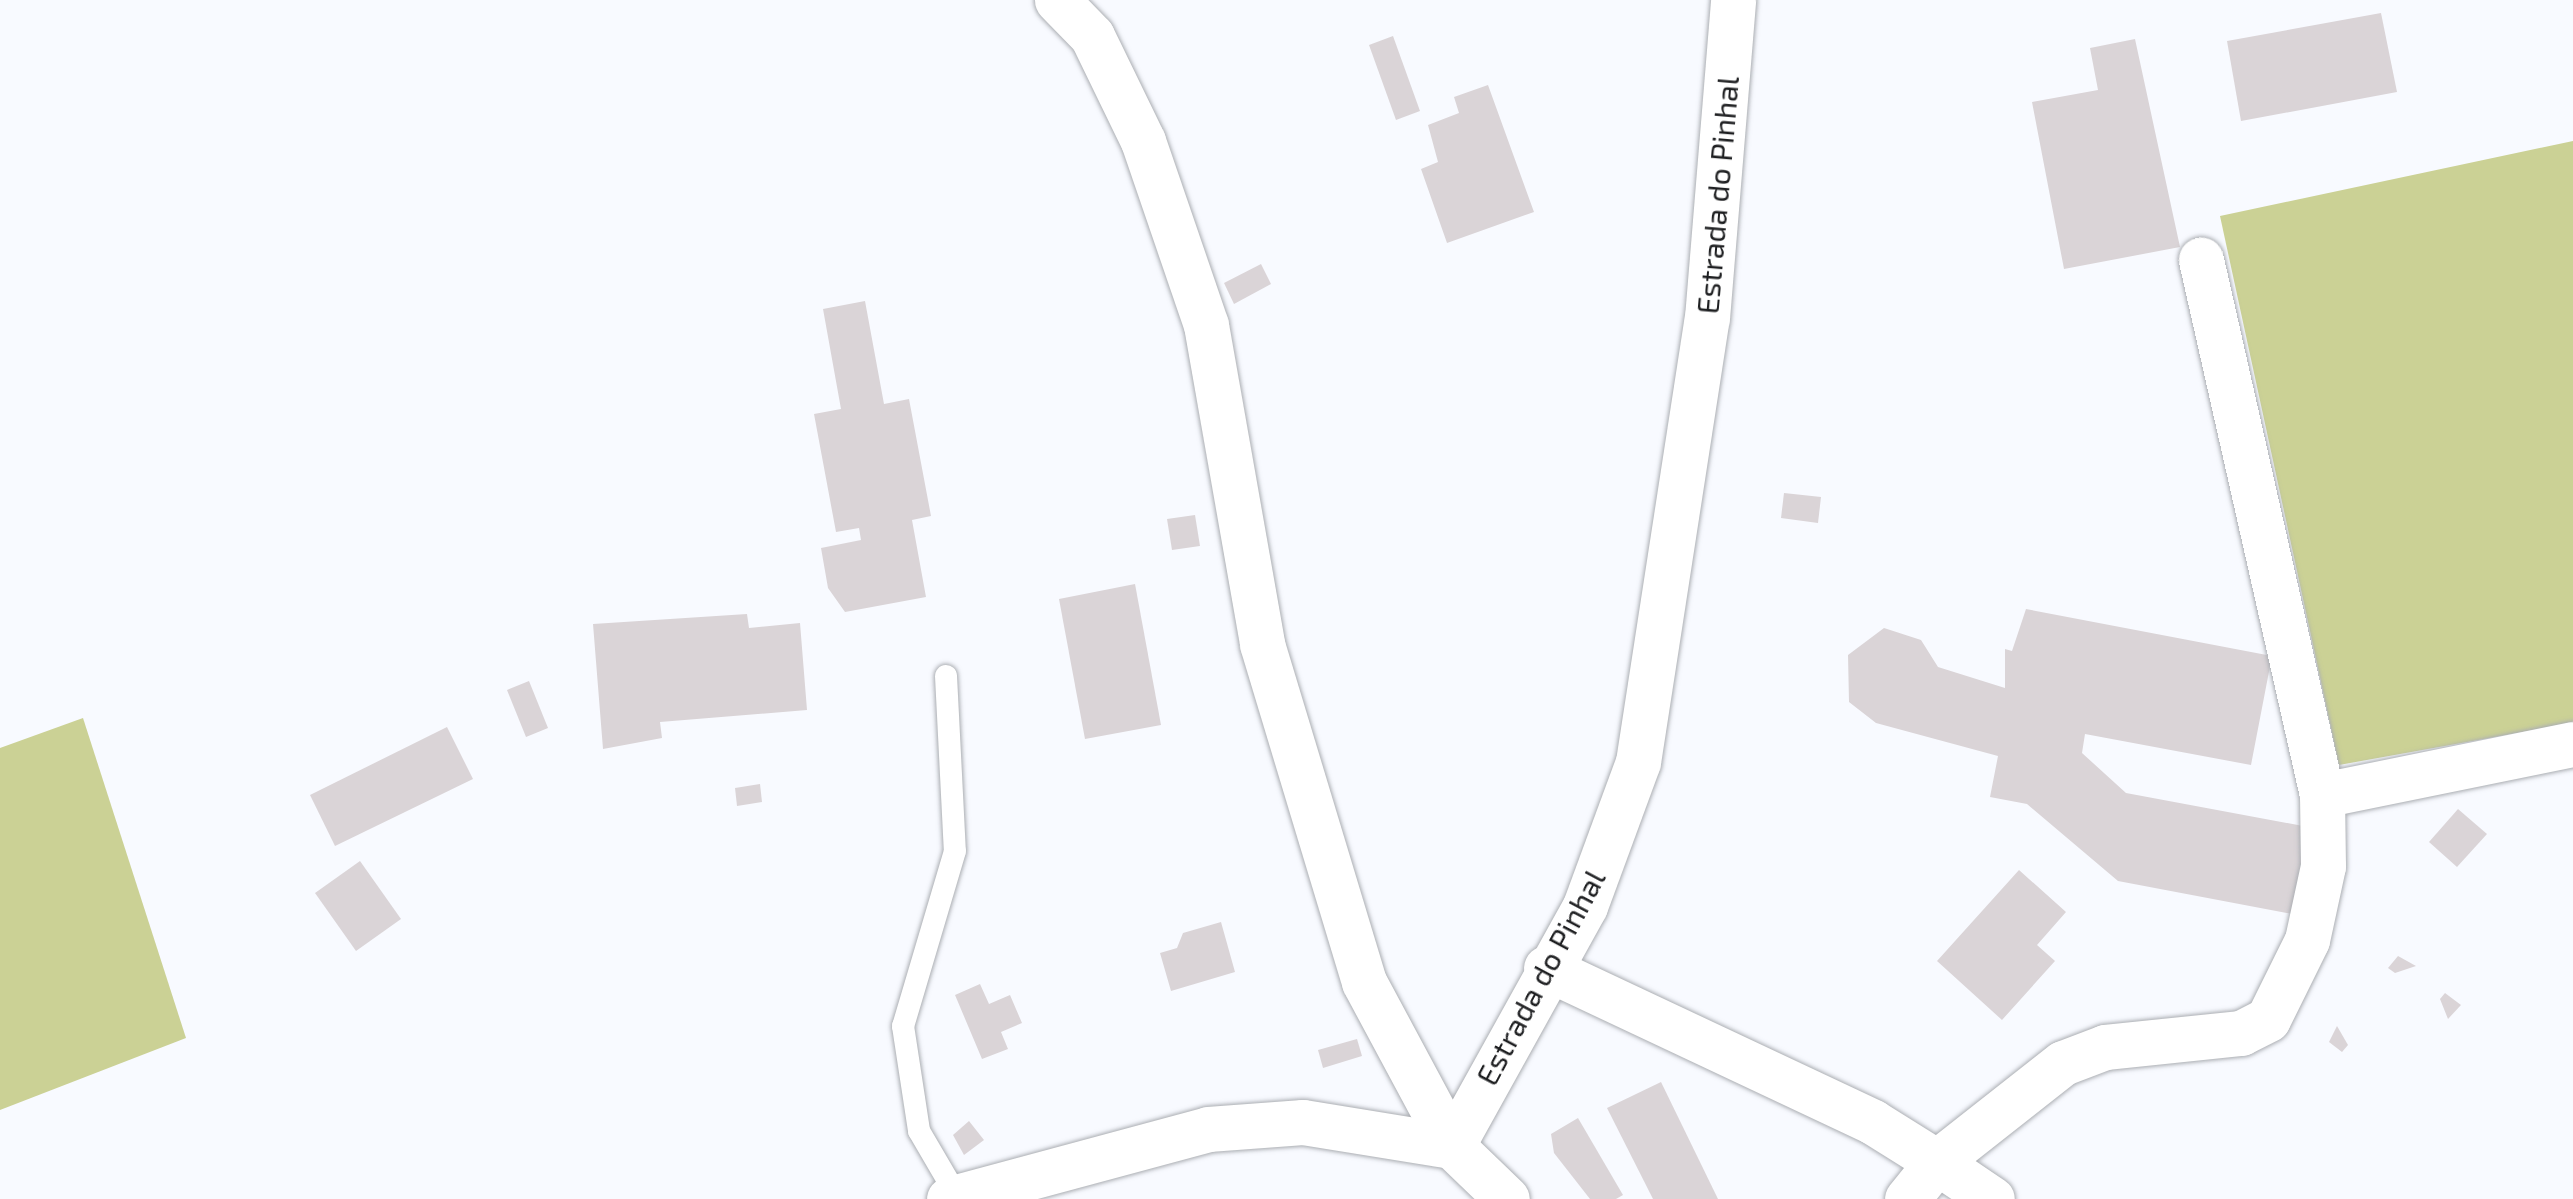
<!DOCTYPE html>
<html>
<head>
<meta charset="utf-8">
<style>
  body { margin:0 }
  #map { position:relative; width:2573px; height:1199px; overflow:hidden; background:#f8faff; font-family:"Exo 2",sans-serif }
  div>[style] { position:absolute }
  .green>* { inset:0; background:#cbd195 }
  .building>* { inset:0; background:#dad4d7 }
  .roads { filter:drop-shadow(0 0 2px #abaeb3) drop-shadow(0 0 2px #abaeb3) }
  .lane>* { height:22px; margin:-11px; padding:0 11px; transform-origin:11px; border-radius:11px; background:#fff }
  .street>* { height:45px; margin:-22.5px; padding:0 22.5px; transform-origin:22.5px; border-radius:22.5px; background:#fff }
  span { translate:-50% -50%; white-space:nowrap; text-align:center; line-height:1.15; -webkit-text-stroke:10px #fff; paint-order:stroke }
  .street-label { font-size:30px; color:#1e1f21 }
</style>
</head>
<body>
<div id="map">
  <div class="green">
    <div style="clip-path:polygon(2573px 141px,2573px 723px,2339px 765px,2220px 216px)"></div>
    <div style="clip-path:polygon(83px 718px,186px 1038px,0 1110px,0 748px)"></div>
  </div>
  <div class="building">
    <div style="clip-path:polygon(2381px 13px,2397px 92px,2241px 121px,2227px 41px)"></div>
    <div style="clip-path:polygon(1393px 36px,1420px 111px,1396px 120px,1369px 45px)"></div>
    <div style="clip-path:polygon(2135px 39px,2180px 247px,2064px 269px,2032px 102px,2098px 90px,2090px 48px)"></div>
    <div style="clip-path:polygon(1488px 85px,1534px 212px,1447px 243px,1421px 169px,1438px 162px,1428px 125px,1459px 113px,1454px 97px)"></div>
    <div style="clip-path:polygon(1261px 264px,1271px 284px,1234px 304px,1224px 283px)"></div>
    <div style="clip-path:polygon(865px 301px,884px 404px,909px 399px,931px 516px,912px 520px,926px 597px,845px 612px,828px 588px,821px 548px,861px 540px,859px 528px,836px 532px,814px 414px,841px 409px,823px 309px)"></div>
    <div style="clip-path:polygon(1784px 493px,1821px 497px,1818px 523px,1781px 518px)"></div>
    <div style="clip-path:polygon(1195px 515px,1200px 546px,1172px 550px,1167px 519px)"></div>
    <div style="clip-path:polygon(1135px 584px,1161px 725px,1085px 739px,1059px 599px)"></div>
    <div style="clip-path:polygon(2026px 609px,2272px 656px,2251px 765px,2085px 734px,2082px 753px,2126px 793px,2319px 829px,2303px 916px,2118px 881px,2027px 804px,1990px 797px,1998px 756px,1876px 723px,1849px 702px,1848px 655px,1884px 628px,1921px 640px,1938px 667px,2005px 688px,2005px 649px,2012px 651px)"></div>
    <div style="clip-path:polygon(747px 614px,749px 628px,800px 623px,807px 710px,660px 722px,662px 738px,603px 749px,593px 624px)"></div>
    <div style="clip-path:polygon(529px 681px,548px 728px,526px 737px,507px 690px)"></div>
    <div style="clip-path:polygon(447px 727px,473px 779px,335px 846px,310px 795px)"></div>
    <div style="clip-path:polygon(760px 784px,762px 802px,737px 806px,735px 788px)"></div>
    <div style="clip-path:polygon(2458px 809px,2487px 834px,2457px 867px,2429px 842px)"></div>
    <div style="clip-path:polygon(360px 861px,401px 919px,356px 951px,315px 893px)"></div>
    <div style="clip-path:polygon(2019px 870px,2066px 912px,2037px 945px,2055px 961px,2002px 1020px,1937px 961px)"></div>
    <div style="clip-path:polygon(1221px 922px,1235px 972px,1171px 991px,1160px 953px,1177px 948px,1183px 933px)"></div>
    <div style="clip-path:polygon(2398px 956px,2416px 966px,2395px 973px,2388px 968px)"></div>
    <div style="clip-path:polygon(980px 984px,989px 1004px,1010px 995px,1022px 1023px,1001px 1032px,1008px 1049px,982px 1059px,955px 995px)"></div>
    <div style="clip-path:polygon(2445px 993px,2461px 1005px,2448px 1019px,2440px 999px)"></div>
    <div style="clip-path:polygon(2337px 1026px,2348px 1045px,2342px 1052px,2329px 1042px)"></div>
    <div style="clip-path:polygon(1357px 1039px,1362px 1056px,1323px 1068px,1318px 1050px)"></div>
    <div style="clip-path:polygon(1661px 1082px,1718px 1199px,1653px 1199px,1607px 1108px)"></div>
    <div style="clip-path:polygon(1578px 1118px,1623px 1195px,1616px 1199px,1590px 1199px,1554px 1153px,1551px 1134px)"></div>
    <div style="clip-path:polygon(969px 1121px,984px 1140px,964px 1155px,953px 1135px)"></div>
  </div>
  <div class="roads">
    <div class="lane">
      <div style="left:946px;top:676px;width:175px;rotate:87.1deg"></div>
      <div style="left:955px;top:851px;width:183px;rotate:106.5deg"></div>
      <div style="left:903px;top:1026px;width:106px;rotate:81.3deg"></div>
      <div style="left:919px;top:1131px;width:75px;rotate:59.7deg"></div>
    </div>
    <div class="street">
      <div style="left:1057px;top:0;width:50px;rotate:45.8deg"></div>
      <div style="left:1092px;top:36px;width:117px;rotate:64.1deg"></div>
      <div style="left:1143px;top:141px;width:194px;rotate:71.1deg"></div>
      <div style="left:1206px;top:325px;width:324px;rotate:80deg"></div>
      <div style="left:1262px;top:644px;width:353px;rotate:73.2deg"></div>
      <div style="left:1364px;top:982px;width:186px;rotate:61.8deg"></div>
      <div style="left:1452px;top:1146px;width:76px;rotate:43.9deg"></div>
      <div style="left:2322px;top:795px;width:256px;rotate:-11.5deg"></div>
      <div style="left:1546px;top:968px;width:361px;rotate:25.2deg"></div>
      <div style="left:1873px;top:1122px;width:75px;rotate:32deg"></div>
      <div style="left:1937px;top:1162px;width:160px;rotate:-38.2deg"></div>
      <div style="left:2063px;top:1063px;width:45px;rotate:-20.9deg"></div>
      <div style="left:2105px;top:1047px;width:137px;rotate:-5.9deg"></div>
      <div style="left:2241px;top:1033px;width:30px;rotate:-27deg"></div>
      <div style="left:2268px;top:1019px;width:88px;rotate:-63.7deg"></div>
      <div style="left:2307px;top:940px;width:76px;rotate:-77.8deg"></div>
      <div style="left:2323px;top:866px;width:71px;rotate:-90.8deg"></div>
      <div style="left:2322px;top:795px;width:549px;rotate:-102.74deg"></div>
      <div style="left:1452px;top:1146px;width:274px;rotate:-61deg"></div>
      <div style="left:1585px;top:906px;width:153px;rotate:-69.8deg"></div>
      <div style="left:1638px;top:762px;width:449px;rotate:-81.2deg"></div>
      <div style="left:1707px;top:318px;width:319px;rotate:-85.3deg"></div>
      <div style="left:949px;top:1199px;width:268px;rotate:-15.1deg"></div>
      <div style="left:1208px;top:1129px;width:95px;rotate:-4.2deg"></div>
      <div style="left:1303px;top:1122px;width:151px;rotate:9.2deg"></div>
      <div style="left:1907px;top:1199px;width:48px;rotate:-51deg"></div>
      <div style="left:1937px;top:1162px;width:66px;rotate:33.9deg"></div>
    </div>
  </div>
  <div class="street-label">
    <span style="left:1717px;top:195px;rotate:-85deg">Estrada do Pinhal</span>
    <span style="left:1540px;top:977px;rotate:-62deg">Estrada do Pinhal</span>
  </div>
</div>
</body>
</html>
